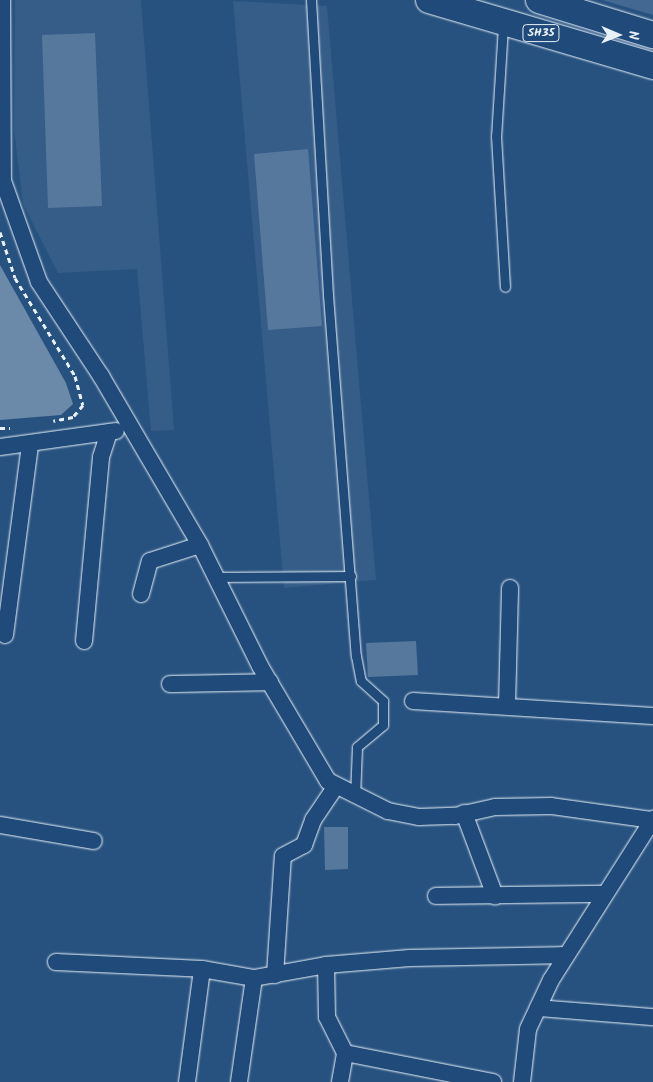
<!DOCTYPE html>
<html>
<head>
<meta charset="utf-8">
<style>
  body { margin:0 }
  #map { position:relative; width:653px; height:1082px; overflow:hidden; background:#27517f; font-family:Kalam,sans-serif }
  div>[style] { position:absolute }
  .built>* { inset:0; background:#355d88 }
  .green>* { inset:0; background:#436891 }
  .water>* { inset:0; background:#6b8aaa }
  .building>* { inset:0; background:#57789d }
  .path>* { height:3px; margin-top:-1.5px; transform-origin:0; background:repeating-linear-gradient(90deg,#e8f1f8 0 5px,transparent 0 9px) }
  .roads { filter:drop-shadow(0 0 1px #e8f1f8) drop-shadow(0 0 1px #e8f1f8) }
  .lane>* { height:9px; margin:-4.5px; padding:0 4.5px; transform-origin:4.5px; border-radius:4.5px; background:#1f4a7a }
  .street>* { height:16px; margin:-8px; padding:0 8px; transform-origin:8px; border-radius:8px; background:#1f4a7a }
  .primary>* { height:26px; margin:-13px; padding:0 13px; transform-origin:13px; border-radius:13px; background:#1f4a7a }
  span { translate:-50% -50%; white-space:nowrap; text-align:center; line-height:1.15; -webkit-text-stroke:4.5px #1f4a7a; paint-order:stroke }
  .shield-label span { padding:1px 4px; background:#1f4a7a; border:1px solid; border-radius:4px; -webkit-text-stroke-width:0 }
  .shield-label { font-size:12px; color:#e8f1f8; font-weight:700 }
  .north { position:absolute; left:593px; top:10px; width:50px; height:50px; -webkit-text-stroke:4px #1f4a7a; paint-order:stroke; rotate:91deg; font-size:14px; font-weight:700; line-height:20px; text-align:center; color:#e8f1f8 }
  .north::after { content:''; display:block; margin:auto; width:18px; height:22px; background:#e8f1f8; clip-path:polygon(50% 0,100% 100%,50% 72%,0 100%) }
</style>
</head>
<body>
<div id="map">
  <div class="built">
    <div style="clip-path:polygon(15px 0,141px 0,174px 430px,151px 431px,137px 269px,58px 273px,23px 204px,14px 129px)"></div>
    <div style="clip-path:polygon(233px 1px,327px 6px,376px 580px,284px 588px)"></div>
  </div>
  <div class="green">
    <div style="clip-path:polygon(602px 0,653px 0,653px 15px)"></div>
  </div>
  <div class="water">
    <div style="clip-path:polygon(0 265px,66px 383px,73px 404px,61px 415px,0 420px)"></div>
  </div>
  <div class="building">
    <div style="clip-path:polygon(95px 33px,102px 206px,48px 208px,42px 35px)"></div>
    <div style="clip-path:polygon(308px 149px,322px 326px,268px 330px,254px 154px)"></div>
    <div style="clip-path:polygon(416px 641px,418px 675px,368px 677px,366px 643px)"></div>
    <div style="clip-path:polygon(324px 827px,348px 827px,348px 869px,325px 870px)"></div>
  </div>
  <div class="path">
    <div style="left:0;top:232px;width:48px;rotate:71.9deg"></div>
    <div style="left:15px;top:278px;width:115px;rotate:58.5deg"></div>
    <div style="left:75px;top:376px;width:30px;rotate:75deg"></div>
    <div style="left:83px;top:405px;width:16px;rotate:130deg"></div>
    <div style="left:73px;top:417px;width:20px;rotate:169deg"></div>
    <div style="left:0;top:428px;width:10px"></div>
  </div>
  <div class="roads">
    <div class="lane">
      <div style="left:311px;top:0;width:295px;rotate:86.7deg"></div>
      <div style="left:328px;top:295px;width:362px;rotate:85.6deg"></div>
      <div style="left:356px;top:656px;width:25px;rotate:79deg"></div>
      <div style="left:361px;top:681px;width:30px;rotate:42deg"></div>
      <div style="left:383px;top:701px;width:24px;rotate:90deg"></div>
      <div style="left:383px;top:725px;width:34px;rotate:140deg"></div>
      <div style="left:357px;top:747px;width:50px;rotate:92.3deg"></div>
      <div style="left:503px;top:26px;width:110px;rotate:93.6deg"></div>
      <div style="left:496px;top:136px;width:151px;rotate:86.6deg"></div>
      <div style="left:217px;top:577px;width:134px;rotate:-0.4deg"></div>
    </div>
    <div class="street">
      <div style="left:2px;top:0;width:181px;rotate:89.7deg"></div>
      <div style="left:3px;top:181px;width:107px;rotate:70.4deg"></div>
      <div style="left:39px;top:282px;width:113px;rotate:56.6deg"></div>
      <div style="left:101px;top:376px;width:196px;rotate:59.6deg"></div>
      <div style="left:200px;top:545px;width:135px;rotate:63.6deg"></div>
      <div style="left:260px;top:666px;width:134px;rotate:59.4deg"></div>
      <div style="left:328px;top:781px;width:67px;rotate:26.6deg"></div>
      <div style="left:388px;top:811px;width:32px;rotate:11deg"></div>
      <div style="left:419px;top:817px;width:36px;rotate:-2deg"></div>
      <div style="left:455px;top:816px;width:41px;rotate:-12.7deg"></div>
      <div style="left:495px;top:807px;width:56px;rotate:-1deg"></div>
      <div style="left:551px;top:806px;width:102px;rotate:7.9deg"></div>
      <div style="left:0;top:447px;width:117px;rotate:-7.9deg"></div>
      <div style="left:141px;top:594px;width:34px;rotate:-75deg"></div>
      <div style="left:150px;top:561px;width:52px;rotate:-17.7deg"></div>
      <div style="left:5px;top:635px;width:192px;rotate:-82.5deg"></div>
      <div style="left:84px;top:641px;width:185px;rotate:-84.7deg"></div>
      <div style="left:101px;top:457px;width:26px;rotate:-72deg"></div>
      <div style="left:170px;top:684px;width:100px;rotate:-1.1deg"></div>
      <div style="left:413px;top:701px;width:240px;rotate:3.6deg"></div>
      <div style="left:507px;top:705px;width:117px;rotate:-88.5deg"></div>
      <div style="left:464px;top:813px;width:89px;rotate:69.5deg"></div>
      <div style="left:0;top:825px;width:95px;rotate:9.7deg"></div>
      <div style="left:436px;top:896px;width:167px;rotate:-0.7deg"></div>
      <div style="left:56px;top:962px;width:146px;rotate:2.7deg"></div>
      <div style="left:202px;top:969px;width:53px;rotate:9.8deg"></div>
      <div style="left:254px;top:978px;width:73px;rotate:-10.2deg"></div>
      <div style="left:326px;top:965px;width:84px;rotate:-4.8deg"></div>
      <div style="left:410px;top:958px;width:156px;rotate:-1.1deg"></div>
      <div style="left:326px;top:965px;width:52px;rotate:88.9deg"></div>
      <div style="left:327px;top:1017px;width:40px;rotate:63.4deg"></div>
      <div style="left:275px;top:975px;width:119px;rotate:-86.2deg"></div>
      <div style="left:283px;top:856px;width:24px;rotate:-28deg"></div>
      <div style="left:304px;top:845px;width:27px;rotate:-70deg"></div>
      <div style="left:313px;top:820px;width:41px;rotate:-55.9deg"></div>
      <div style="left:538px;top:1008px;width:115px;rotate:4.5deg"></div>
      <div style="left:187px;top:1082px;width:114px;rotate:-82.4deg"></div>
      <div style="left:239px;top:1082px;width:105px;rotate:-81.8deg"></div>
      <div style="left:340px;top:1082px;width:29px;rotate:-80deg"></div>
      <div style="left:345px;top:1053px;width:151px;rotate:11.1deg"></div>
      <div style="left:522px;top:1082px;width:53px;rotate:-83.5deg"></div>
      <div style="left:528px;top:1029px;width:54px;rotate:-64.9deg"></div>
      <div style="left:551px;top:980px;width:191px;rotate:-57.6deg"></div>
    </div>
    <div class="primary">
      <div style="left:429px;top:0;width:234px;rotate:16.4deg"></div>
      <div style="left:539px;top:0;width:119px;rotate:17.1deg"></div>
    </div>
  </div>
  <div class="shield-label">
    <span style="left:541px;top:33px">SH35</span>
  </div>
  <div class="north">N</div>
</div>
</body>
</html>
